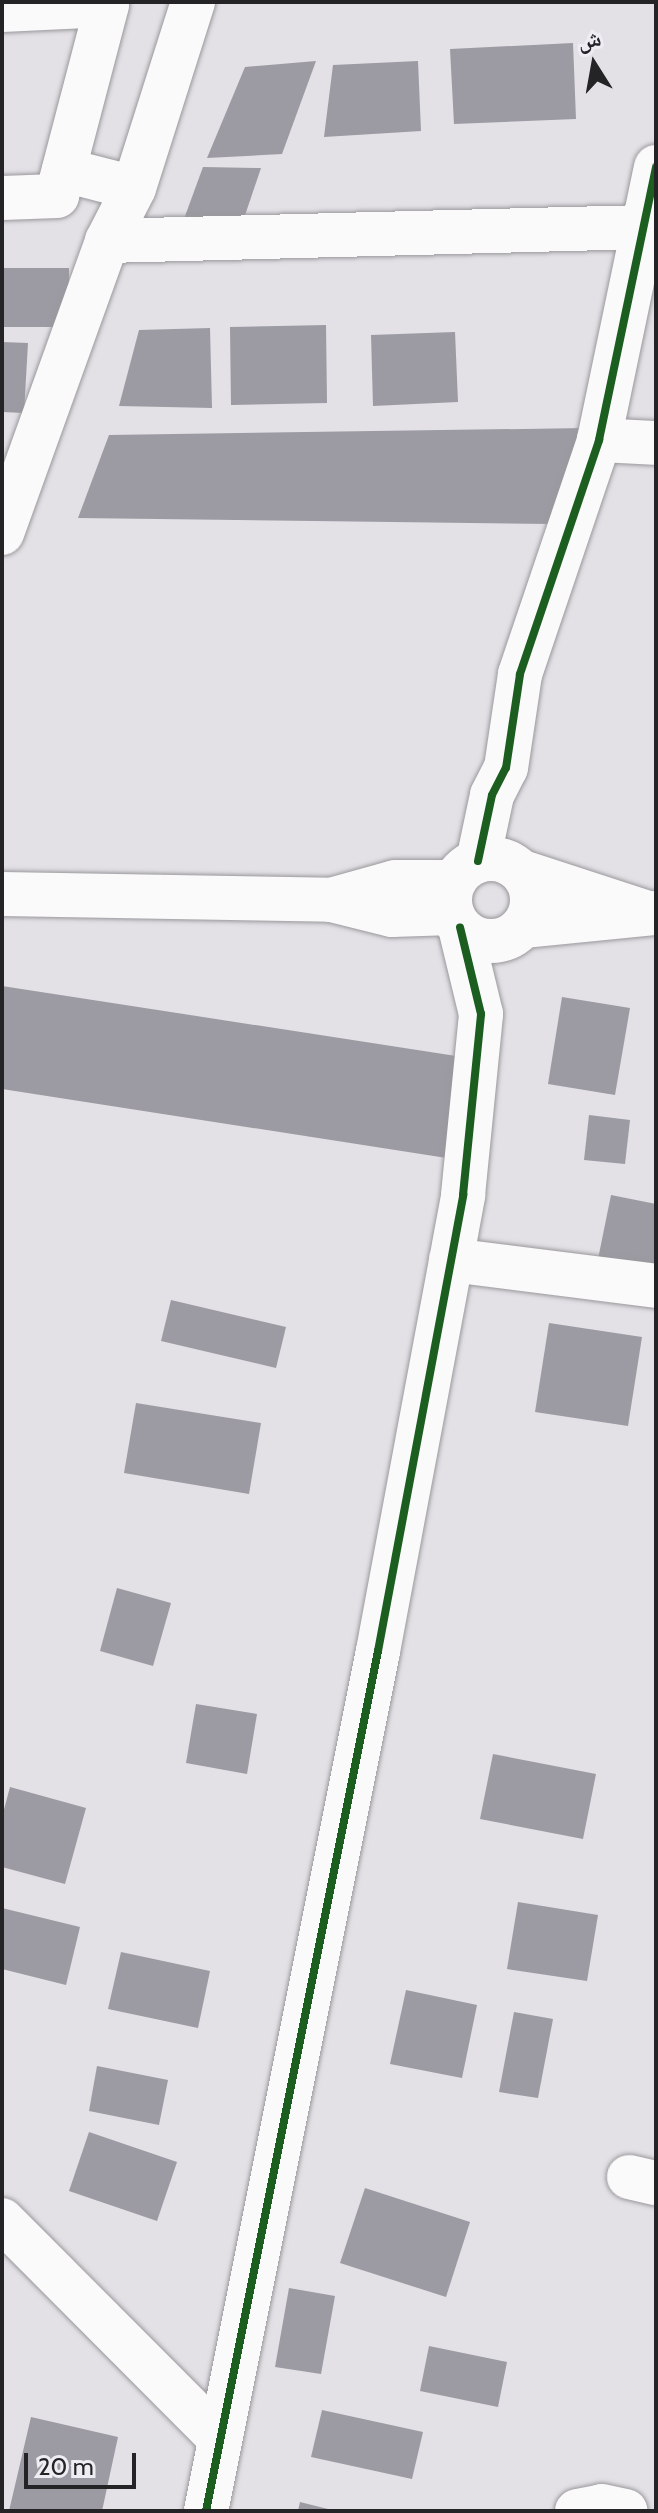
<!DOCTYPE html>
<html>
<head>
<meta charset="utf-8">
<style>
  body { margin:0 }
  #map { position:relative; width:658px; height:2513px; overflow:hidden; background:#e3e1e6; font-family:Cabin,"Noto Naskh Arabic",sans-serif }
  div>[style] { position:absolute }
  .building>* { inset:0; background:#9c9ba3 }
  .roads { filter:drop-shadow(0 0 2px #9a989c) drop-shadow(0 0 2px #9a989c) }
  .minor>* { height:44px; margin:-22px; padding:0 22px; transform-origin:22px; border-radius:22px; background:#fbfafb }
  .minor>.ring { margin:-22px; padding:0; box-sizing:content-box; background:none; border:44px solid #fbfafb; border-radius:50% }
  .cycleway>* { height:8px; margin:-4px; padding:0 4px; transform-origin:4px; border-radius:4px; background:#1b5e20 }
  span { translate:-50% -50%; white-space:nowrap; text-align:center; line-height:1.15; -webkit-text-stroke:8px #efedf4; paint-order:stroke }
  .frame { position:absolute; inset:0; border:4px solid #242426; pointer-events:none }
  .north { position:absolute; left:554px; top:24px; width:80px; height:80px; -webkit-text-stroke:6px #efedf4; paint-order:stroke; rotate:349deg; font-size:22px; font-weight:700; line-height:32px; text-align:center; color:#242426 }
  .north::after { content:''; display:block; margin:auto; width:28px; height:36px; background:#242426; clip-path:polygon(50% 0,100% 100%,50% 72%,0 100%) }
  .scale { position:absolute; left:24px; top:2453px; width:112px; height:36px; box-sizing:border-box; border:4px solid #242426; border-top:0; padding-left:10px; font-size:24px; line-height:28px; white-space:nowrap; color:#242426; -webkit-text-stroke:6px #efedf4; paint-order:stroke }
</style>
</head>
<body>
<div id="map">
  <div class="building">
    <div style="clip-path:polygon(573px 43px,576px 119px,454px 124px,450px 49px)"></div>
    <div style="clip-path:polygon(316px 61px,282px 154px,207px 158px,245px 67px)"></div>
    <div style="clip-path:polygon(418px 61px,421px 131px,324px 137px,333px 65px)"></div>
    <div style="clip-path:polygon(203px 167px,261px 168px,238px 236px,177px 238px)"></div>
    <div style="clip-path:polygon(2px 268px,69px 268px,69px 327px,2px 327px)"></div>
    <div style="clip-path:polygon(326px 325px,327px 403px,231px 405px,230px 327px)"></div>
    <div style="clip-path:polygon(210px 328px,212px 408px,119px 406px,139px 330px)"></div>
    <div style="clip-path:polygon(455px 332px,458px 402px,373px 406px,371px 335px)"></div>
    <div style="clip-path:polygon(2px 342px,28px 343px,24px 413px,2px 412px)"></div>
    <div style="clip-path:polygon(585px 428px,553px 524px,78px 518px,109px 435px)"></div>
    <div style="clip-path:polygon(2px 986px,469px 1058px,453px 1159px,2px 1089px)"></div>
    <div style="clip-path:polygon(562px 997px,630px 1008px,615px 1095px,548px 1084px)"></div>
    <div style="clip-path:polygon(589px 1115px,630px 1120px,625px 1164px,584px 1160px)"></div>
    <div style="clip-path:polygon(611px 1195px,656px 1204px,656px 1276px,597px 1264px)"></div>
    <div style="clip-path:polygon(171px 1300px,286px 1327px,276px 1368px,161px 1341px)"></div>
    <div style="clip-path:polygon(549px 1323px,642px 1337px,628px 1426px,535px 1412px)"></div>
    <div style="clip-path:polygon(136px 1403px,261px 1423px,249px 1494px,124px 1473px)"></div>
    <div style="clip-path:polygon(117px 1588px,171px 1603px,153px 1666px,100px 1651px)"></div>
    <div style="clip-path:polygon(196px 1704px,257px 1714px,247px 1774px,186px 1763px)"></div>
    <div style="clip-path:polygon(493px 1754px,596px 1774px,583px 1839px,480px 1819px)"></div>
    <div style="clip-path:polygon(10px 1787px,86px 1808px,65px 1884px,2px 1867px,2px 1817px)"></div>
    <div style="clip-path:polygon(518px 1902px,598px 1915px,587px 1981px,507px 1969px)"></div>
    <div style="clip-path:polygon(2px 1908px,80px 1927px,66px 1985px,2px 1969px)"></div>
    <div style="clip-path:polygon(121px 1952px,210px 1971px,198px 2028px,108px 2009px)"></div>
    <div style="clip-path:polygon(406px 1990px,477px 2005px,462px 2078px,390px 2064px)"></div>
    <div style="clip-path:polygon(514px 2012px,553px 2019px,538px 2098px,499px 2092px)"></div>
    <div style="clip-path:polygon(97px 2066px,168px 2080px,159px 2125px,89px 2111px)"></div>
    <div style="clip-path:polygon(89px 2132px,177px 2162px,157px 2221px,69px 2191px)"></div>
    <div style="clip-path:polygon(365px 2188px,470px 2222px,446px 2297px,340px 2263px)"></div>
    <div style="clip-path:polygon(289px 2288px,335px 2296px,321px 2374px,275px 2367px)"></div>
    <div style="clip-path:polygon(429px 2346px,507px 2362px,498px 2407px,420px 2391px)"></div>
    <div style="clip-path:polygon(322px 2410px,423px 2432px,412px 2479px,311px 2457px)"></div>
    <div style="clip-path:polygon(31px 2417px,118px 2437px,102px 2511px,9px 2511px)"></div>
    <div style="clip-path:polygon(300px 2502px,332px 2510px,332px 2511px,298px 2511px)"></div>
  </div>
  <div class="roads">
    <div class="minor">
      <div style="left:2px;top:10px;width:105px;rotate:-2.7deg"></div>
      <div style="left:107px;top:5px;width:197px;rotate:104.7deg"></div>
      <div style="left:57px;top:196px;width:55px;rotate:177.9deg"></div>
      <div style="left:64px;top:170px;width:72px;rotate:14.4deg"></div>
      <div style="left:107px;top:241px;width:537px;rotate:-1.49deg"></div>
      <div style="left:599px;top:440px;width:57px;rotate:3deg"></div>
      <div style="left:2px;top:533px;width:310px;rotate:-70.2deg"></div>
      <div style="left:107px;top:241px;width:59px;rotate:-63deg"></div>
      <div style="left:134px;top:188px;width:195px;rotate:-72.4deg"></div>
      <div class="ring" style="left:450px;top:859px;width:38px;height:38px"></div>
      <div style="left:478px;top:861px;width:67px;rotate:-78deg"></div>
      <div style="left:492px;top:795px;width:30px;rotate:-63deg"></div>
      <div style="left:506px;top:768px;width:95px;rotate:-81.5deg"></div>
      <div style="left:520px;top:674px;width:247px;rotate:-71.3deg"></div>
      <div style="left:599px;top:440px;width:279px;rotate:-78.2deg"></div>
      <div style="left:522px;top:872px;width:133px;rotate:18deg"></div>
      <div style="left:2px;top:894px;width:329px;rotate:1deg"></div>
      <div style="left:331px;top:900px;width:63px;rotate:13.8deg"></div>
      <div style="left:392px;top:915px;width:60px;rotate:-1.9deg"></div>
      <div style="left:331px;top:900px;width:66px;rotate:-15.7deg"></div>
      <div style="left:395px;top:882px;width:59px"></div>
      <div style="left:523px;top:926px;width:134px;rotate:-5.6deg"></div>
      <div style="left:451px;top:1260px;width:207px;rotate:7.2deg"></div>
      <div style="left:629px;top:2177px;width:28px;rotate:13deg"></div>
      <div style="left:2px;top:2220px;width:306px;rotate:45.1deg"></div>
      <div style="left:206px;top:2511px;width:877px;rotate:-78.69deg"></div>
      <div style="left:378px;top:1651px;width:464px;rotate:-79.4deg"></div>
      <div style="left:463px;top:1195px;width:182px;rotate:-84.3deg"></div>
      <div style="left:481px;top:1014px;width:89px;rotate:-103.6deg"></div>
      <div style="left:577px;top:2511px;width:25px;rotate:-11deg"></div>
      <div style="left:602px;top:2506px;width:24px;rotate:12deg"></div>
    </div>
  </div>
  <div class="cycleway">
    <div style="left:478px;top:861px;width:67px;rotate:-78deg"></div>
    <div style="left:492px;top:795px;width:30px;rotate:-63deg"></div>
    <div style="left:506px;top:768px;width:95px;rotate:-81.5deg"></div>
    <div style="left:520px;top:674px;width:247px;rotate:-71.3deg"></div>
    <div style="left:599px;top:440px;width:279px;rotate:-78.2deg"></div>
    <div style="left:206px;top:2511px;width:877px;rotate:-78.69deg"></div>
    <div style="left:378px;top:1651px;width:464px;rotate:-79.4deg"></div>
    <div style="left:463px;top:1195px;width:182px;rotate:-84.3deg"></div>
    <div style="left:481px;top:1014px;width:89px;rotate:-103.6deg"></div>
  </div>
  <div class="frame"></div>
  <div class="north">ش</div>
  <div class="scale">20 m</div>
</div>
</body>
</html>
